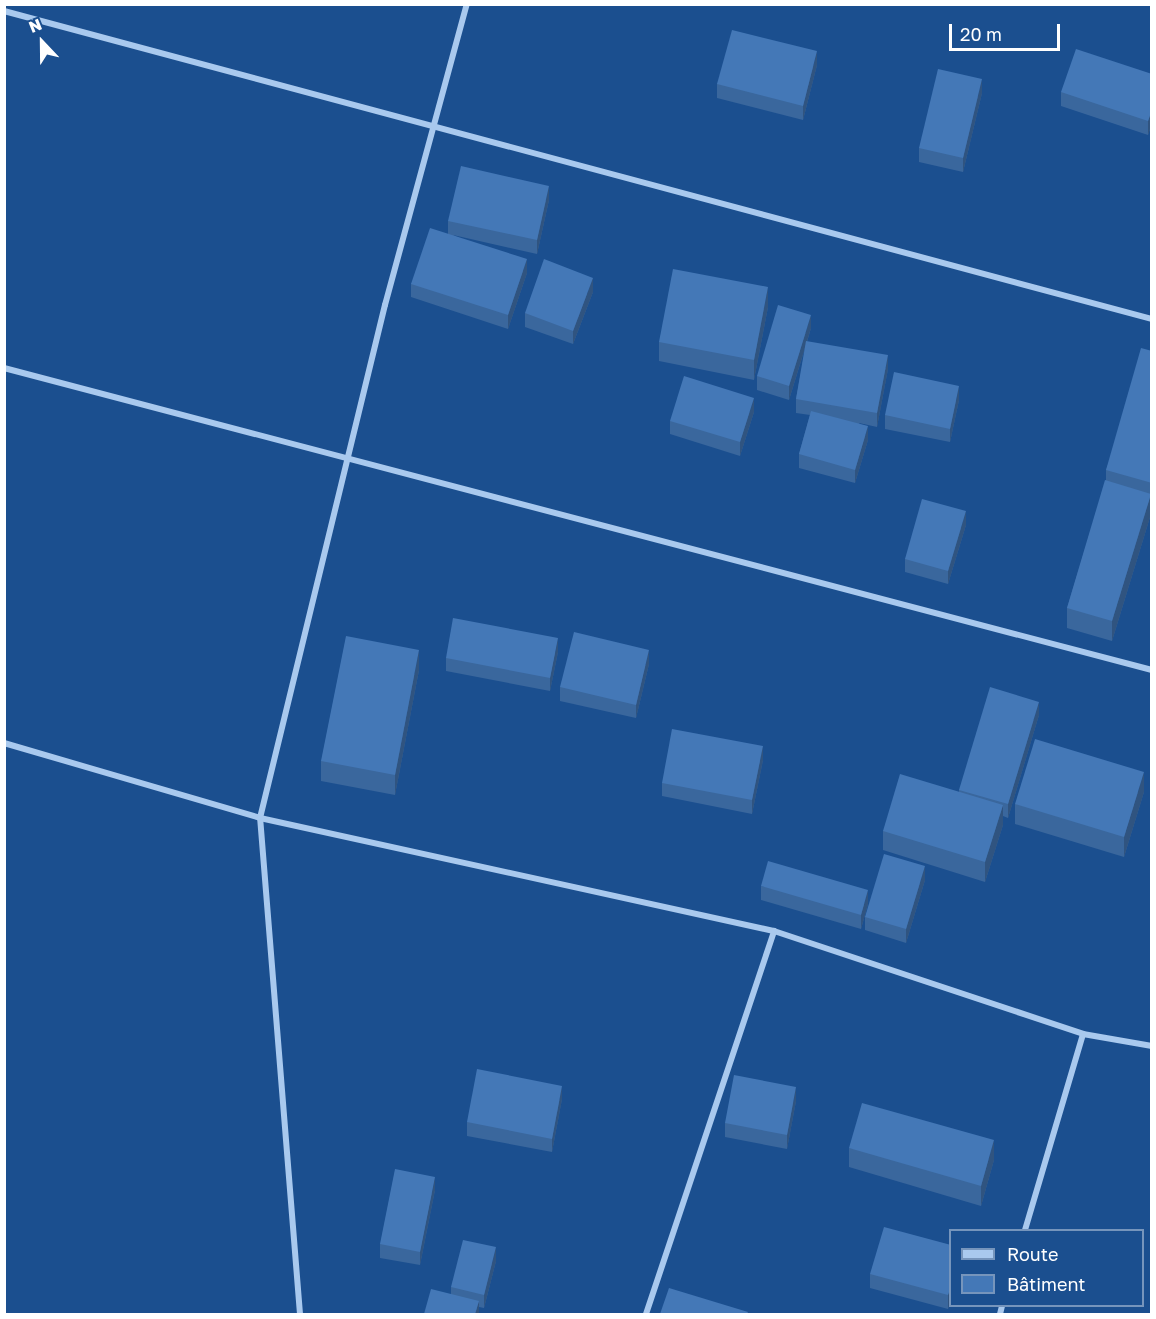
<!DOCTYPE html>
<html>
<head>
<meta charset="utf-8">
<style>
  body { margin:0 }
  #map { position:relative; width:1156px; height:1319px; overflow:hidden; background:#1b4f8f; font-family:"Golos Text",sans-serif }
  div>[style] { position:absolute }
  .street>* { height:6px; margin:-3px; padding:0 3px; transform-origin:3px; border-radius:3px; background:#a9c9ee }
  .wall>* { inset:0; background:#3a679d }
  .shaded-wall>* { inset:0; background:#305480 }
  .building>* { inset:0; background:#4478b7 }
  span { translate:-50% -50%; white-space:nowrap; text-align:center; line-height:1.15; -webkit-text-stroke:5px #1b4f8f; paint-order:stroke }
  .frame { position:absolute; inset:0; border:6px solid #fff; pointer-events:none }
  .legend { position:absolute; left:949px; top:1229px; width:195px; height:78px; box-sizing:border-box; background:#1b4f8f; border:2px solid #7695bc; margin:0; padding:8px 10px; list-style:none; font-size:18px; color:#fff }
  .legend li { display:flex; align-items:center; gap:12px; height:30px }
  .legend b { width:30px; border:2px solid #7695bc }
  .north { position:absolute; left:12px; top:12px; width:60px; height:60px; -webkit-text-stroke:4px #1b4f8f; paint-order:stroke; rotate:338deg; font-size:16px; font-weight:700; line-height:24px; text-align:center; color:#fff }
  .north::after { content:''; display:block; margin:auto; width:21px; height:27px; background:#fff; clip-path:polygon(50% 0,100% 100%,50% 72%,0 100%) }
  .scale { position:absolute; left:949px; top:24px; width:111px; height:27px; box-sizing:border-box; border:3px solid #fff; border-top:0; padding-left:8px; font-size:18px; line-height:21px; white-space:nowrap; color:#fff; -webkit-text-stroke:4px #1b4f8f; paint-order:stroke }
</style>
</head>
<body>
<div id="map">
  <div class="street">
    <div style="left:4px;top:11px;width:1189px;rotate:15.02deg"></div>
    <div style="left:4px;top:368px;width:1187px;rotate:14.74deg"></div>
    <div style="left:4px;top:743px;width:267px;rotate:16.3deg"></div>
    <div style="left:260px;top:818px;width:526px;rotate:12.4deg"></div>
    <div style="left:774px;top:931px;width:326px;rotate:18.4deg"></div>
    <div style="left:1083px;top:1034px;width:70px;rotate:9.9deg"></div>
    <div style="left:1025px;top:1230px;width:204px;rotate:-73.5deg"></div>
    <div style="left:300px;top:1314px;width:498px;rotate:-94.6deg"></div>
    <div style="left:260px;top:818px;width:528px;rotate:-76.31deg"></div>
    <div style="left:385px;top:305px;width:312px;rotate:-74.8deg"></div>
    <div style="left:646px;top:1314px;width:404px;rotate:-71.5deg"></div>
    <div style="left:1000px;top:1314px;width:8px;rotate:-76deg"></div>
  </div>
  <div class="wall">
    <div style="clip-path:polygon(817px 65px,803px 120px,717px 98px,717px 84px)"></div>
    <div style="clip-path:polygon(1152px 74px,1152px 123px,1148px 135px,1061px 106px,1061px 92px)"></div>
    <div style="clip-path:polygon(982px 93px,963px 172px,919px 162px,919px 148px)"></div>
    <div style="clip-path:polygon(549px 200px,537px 254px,453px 235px,527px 273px,508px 329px,411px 297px,411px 284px,448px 234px,448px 221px)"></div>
    <div style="clip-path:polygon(593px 292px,573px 344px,525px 327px,525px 313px)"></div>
    <div style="clip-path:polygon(768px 307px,754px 380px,659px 361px,659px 342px)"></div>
    <div style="clip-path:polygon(811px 328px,807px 342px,888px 369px,877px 427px,859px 423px,868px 440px,855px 483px,799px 468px,799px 454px,810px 415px,796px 413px,796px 399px,806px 345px,789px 400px,757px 390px,757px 376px)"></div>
    <div style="clip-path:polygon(1152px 351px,1151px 514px,1112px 641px,1067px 628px,1067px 608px,1106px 480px,1106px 470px)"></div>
    <div style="clip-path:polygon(959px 400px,950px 442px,885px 429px,885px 415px)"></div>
    <div style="clip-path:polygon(754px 412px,740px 456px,670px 434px,670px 421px)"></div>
    <div style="clip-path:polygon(966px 525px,948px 584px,905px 572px,905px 559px)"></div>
    <div style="clip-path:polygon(558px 652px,550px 691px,446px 671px,446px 658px)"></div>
    <div style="clip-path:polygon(649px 664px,636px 718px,560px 701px,560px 687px)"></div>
    <div style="clip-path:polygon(419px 670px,395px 795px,321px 781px,321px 761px)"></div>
    <div style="clip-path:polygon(1039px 715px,1008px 818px,1003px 816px,1003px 825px,985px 882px,883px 850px,883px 831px,959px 792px,959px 790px)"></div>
    <div style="clip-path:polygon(763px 760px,752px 814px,662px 796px,662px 783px)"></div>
    <div style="clip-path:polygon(1144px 792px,1124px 857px,1015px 824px,1015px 804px)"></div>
    <div style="clip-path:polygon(925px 880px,906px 943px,865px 930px,865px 917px)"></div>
    <div style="clip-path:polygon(761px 886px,868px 904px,861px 929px,761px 900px)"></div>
    <div style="clip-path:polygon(562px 1099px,552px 1152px,467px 1136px,467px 1122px)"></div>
    <div style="clip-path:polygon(796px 1101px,787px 1149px,725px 1137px,725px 1123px)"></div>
    <div style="clip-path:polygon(849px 1148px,994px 1160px,981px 1206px,849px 1167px)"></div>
    <div style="clip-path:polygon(435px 1190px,420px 1265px,380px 1258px,380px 1244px)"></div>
    <div style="clip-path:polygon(951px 1245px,951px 1300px,948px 1309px,870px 1288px,870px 1274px)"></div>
    <div style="clip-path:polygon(496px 1261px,484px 1308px,479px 1307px,479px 1314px,424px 1314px,451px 1294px,451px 1287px)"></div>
  </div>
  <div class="shaded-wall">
    <div style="clip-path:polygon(817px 51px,817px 65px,803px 120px,803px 106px)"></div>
    <div style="clip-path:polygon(982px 79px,982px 93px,963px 172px,963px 158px)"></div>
    <div style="clip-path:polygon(1152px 110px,1152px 123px,1148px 135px,1148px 121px)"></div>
    <div style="clip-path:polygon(549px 186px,549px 200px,537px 254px,537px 240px)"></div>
    <div style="clip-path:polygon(527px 259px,527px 273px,508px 329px,508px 315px)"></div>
    <div style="clip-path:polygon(593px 278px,593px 292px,573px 344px,573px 331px)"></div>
    <div style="clip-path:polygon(768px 287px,768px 307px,754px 380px,754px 360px)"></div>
    <div style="clip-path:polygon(811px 315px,811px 328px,789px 400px,789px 386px)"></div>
    <div style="clip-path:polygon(888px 355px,888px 369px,877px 427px,877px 413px)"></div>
    <div style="clip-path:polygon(959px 386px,959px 400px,950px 442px,950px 429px)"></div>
    <div style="clip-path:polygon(754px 398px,754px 412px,740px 456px,740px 442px)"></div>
    <div style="clip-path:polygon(868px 426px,868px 440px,855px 483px,855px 470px)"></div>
    <div style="clip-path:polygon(1151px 494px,1151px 514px,1112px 641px,1112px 621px)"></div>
    <div style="clip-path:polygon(966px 511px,966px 525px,948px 584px,948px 571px)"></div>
    <div style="clip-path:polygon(558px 638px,558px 652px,550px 691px,550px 678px)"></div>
    <div style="clip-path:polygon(419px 650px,419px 670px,395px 795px,395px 775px)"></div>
    <div style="clip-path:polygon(649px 650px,649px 664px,636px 718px,636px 705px)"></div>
    <div style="clip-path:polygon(1039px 702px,1039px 715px,1008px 818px,1008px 804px)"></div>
    <div style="clip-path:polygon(763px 746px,763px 760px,752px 814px,752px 800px)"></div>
    <div style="clip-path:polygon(1144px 772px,1144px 792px,1124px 857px,1124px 837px)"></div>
    <div style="clip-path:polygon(1003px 805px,1003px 825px,985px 882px,985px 862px)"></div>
    <div style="clip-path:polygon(925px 866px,925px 880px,906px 943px,906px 929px)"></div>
    <div style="clip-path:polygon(868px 890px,868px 904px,861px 929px,861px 915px)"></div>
    <div style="clip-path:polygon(562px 1086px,562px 1099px,552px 1152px,552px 1139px)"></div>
    <div style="clip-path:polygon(796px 1087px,796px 1101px,787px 1149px,787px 1135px)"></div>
    <div style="clip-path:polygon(994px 1140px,994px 1160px,981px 1206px,981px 1186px)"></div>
    <div style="clip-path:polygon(435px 1177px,435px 1190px,420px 1265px,420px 1252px)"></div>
    <div style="clip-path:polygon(496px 1247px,496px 1261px,484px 1308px,484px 1295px)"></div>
    <div style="clip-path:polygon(951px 1286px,951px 1300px,948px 1309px,948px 1295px)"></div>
    <div style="clip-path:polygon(479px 1301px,479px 1314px,475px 1314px)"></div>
  </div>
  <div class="building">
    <div style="clip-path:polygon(732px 30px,817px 51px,803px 106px,717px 84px)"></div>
    <div style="clip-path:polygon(1076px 49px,1152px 74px,1152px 110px,1148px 121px,1061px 92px)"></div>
    <div style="clip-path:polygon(938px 69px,982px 79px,963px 158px,919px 148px)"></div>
    <div style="clip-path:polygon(461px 166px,549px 186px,537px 240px,448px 221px)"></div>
    <div style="clip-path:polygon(430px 228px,527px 259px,508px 315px,411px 284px)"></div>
    <div style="clip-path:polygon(544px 259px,593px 278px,573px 331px,525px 313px)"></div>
    <div style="clip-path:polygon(673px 269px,768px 287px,754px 360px,659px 342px)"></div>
    <div style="clip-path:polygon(778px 305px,811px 315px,789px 386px,757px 376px)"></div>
    <div style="clip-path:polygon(806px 341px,888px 355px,877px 413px,796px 399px)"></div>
    <div style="clip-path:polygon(1141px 348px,1152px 351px,1152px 483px,1106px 470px)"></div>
    <div style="clip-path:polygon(894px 372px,959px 386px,950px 429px,885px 415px)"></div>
    <div style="clip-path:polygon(684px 376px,754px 398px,740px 442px,670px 421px)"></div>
    <div style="clip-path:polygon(811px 411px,868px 426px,855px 470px,799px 454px)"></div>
    <div style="clip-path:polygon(1105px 480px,1151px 494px,1112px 621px,1067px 608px)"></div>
    <div style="clip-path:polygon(922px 499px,966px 511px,948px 571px,905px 559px)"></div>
    <div style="clip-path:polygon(453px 618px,558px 638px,550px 678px,446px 658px)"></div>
    <div style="clip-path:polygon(574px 632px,649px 650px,636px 705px,560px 687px)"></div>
    <div style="clip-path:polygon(346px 636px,419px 650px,395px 775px,321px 761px)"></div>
    <div style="clip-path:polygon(990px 687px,1039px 702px,1008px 804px,959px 790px)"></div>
    <div style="clip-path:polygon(672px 729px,763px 746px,752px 800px,662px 783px)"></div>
    <div style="clip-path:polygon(1035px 739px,1144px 772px,1124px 837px,1015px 804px)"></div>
    <div style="clip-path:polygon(900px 774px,1003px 805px,985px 862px,883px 831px)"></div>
    <div style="clip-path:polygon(884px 854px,925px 866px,906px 929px,865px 917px)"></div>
    <div style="clip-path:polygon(768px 861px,868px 890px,861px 915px,761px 886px)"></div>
    <div style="clip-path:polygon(477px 1069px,562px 1086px,552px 1139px,467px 1122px)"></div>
    <div style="clip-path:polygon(734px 1075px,796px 1087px,787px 1135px,725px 1123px)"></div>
    <div style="clip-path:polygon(862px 1103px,994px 1140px,981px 1186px,849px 1148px)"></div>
    <div style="clip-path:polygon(395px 1169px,435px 1177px,420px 1252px,380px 1244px)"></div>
    <div style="clip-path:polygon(884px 1227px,951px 1245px,951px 1286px,948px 1295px,870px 1274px)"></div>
    <div style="clip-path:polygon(463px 1240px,496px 1247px,484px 1295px,451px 1287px)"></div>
    <div style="clip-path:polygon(669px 1288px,748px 1312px,747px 1314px,660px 1314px)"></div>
    <div style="clip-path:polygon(431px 1289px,479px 1301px,475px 1314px,424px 1314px)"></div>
  </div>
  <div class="frame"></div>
  <ul class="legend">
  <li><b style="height:8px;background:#a9c9ee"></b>Route</li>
  <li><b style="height:16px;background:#4478b7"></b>Bâtiment</li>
  </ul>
  <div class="north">N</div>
  <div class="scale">20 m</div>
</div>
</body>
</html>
